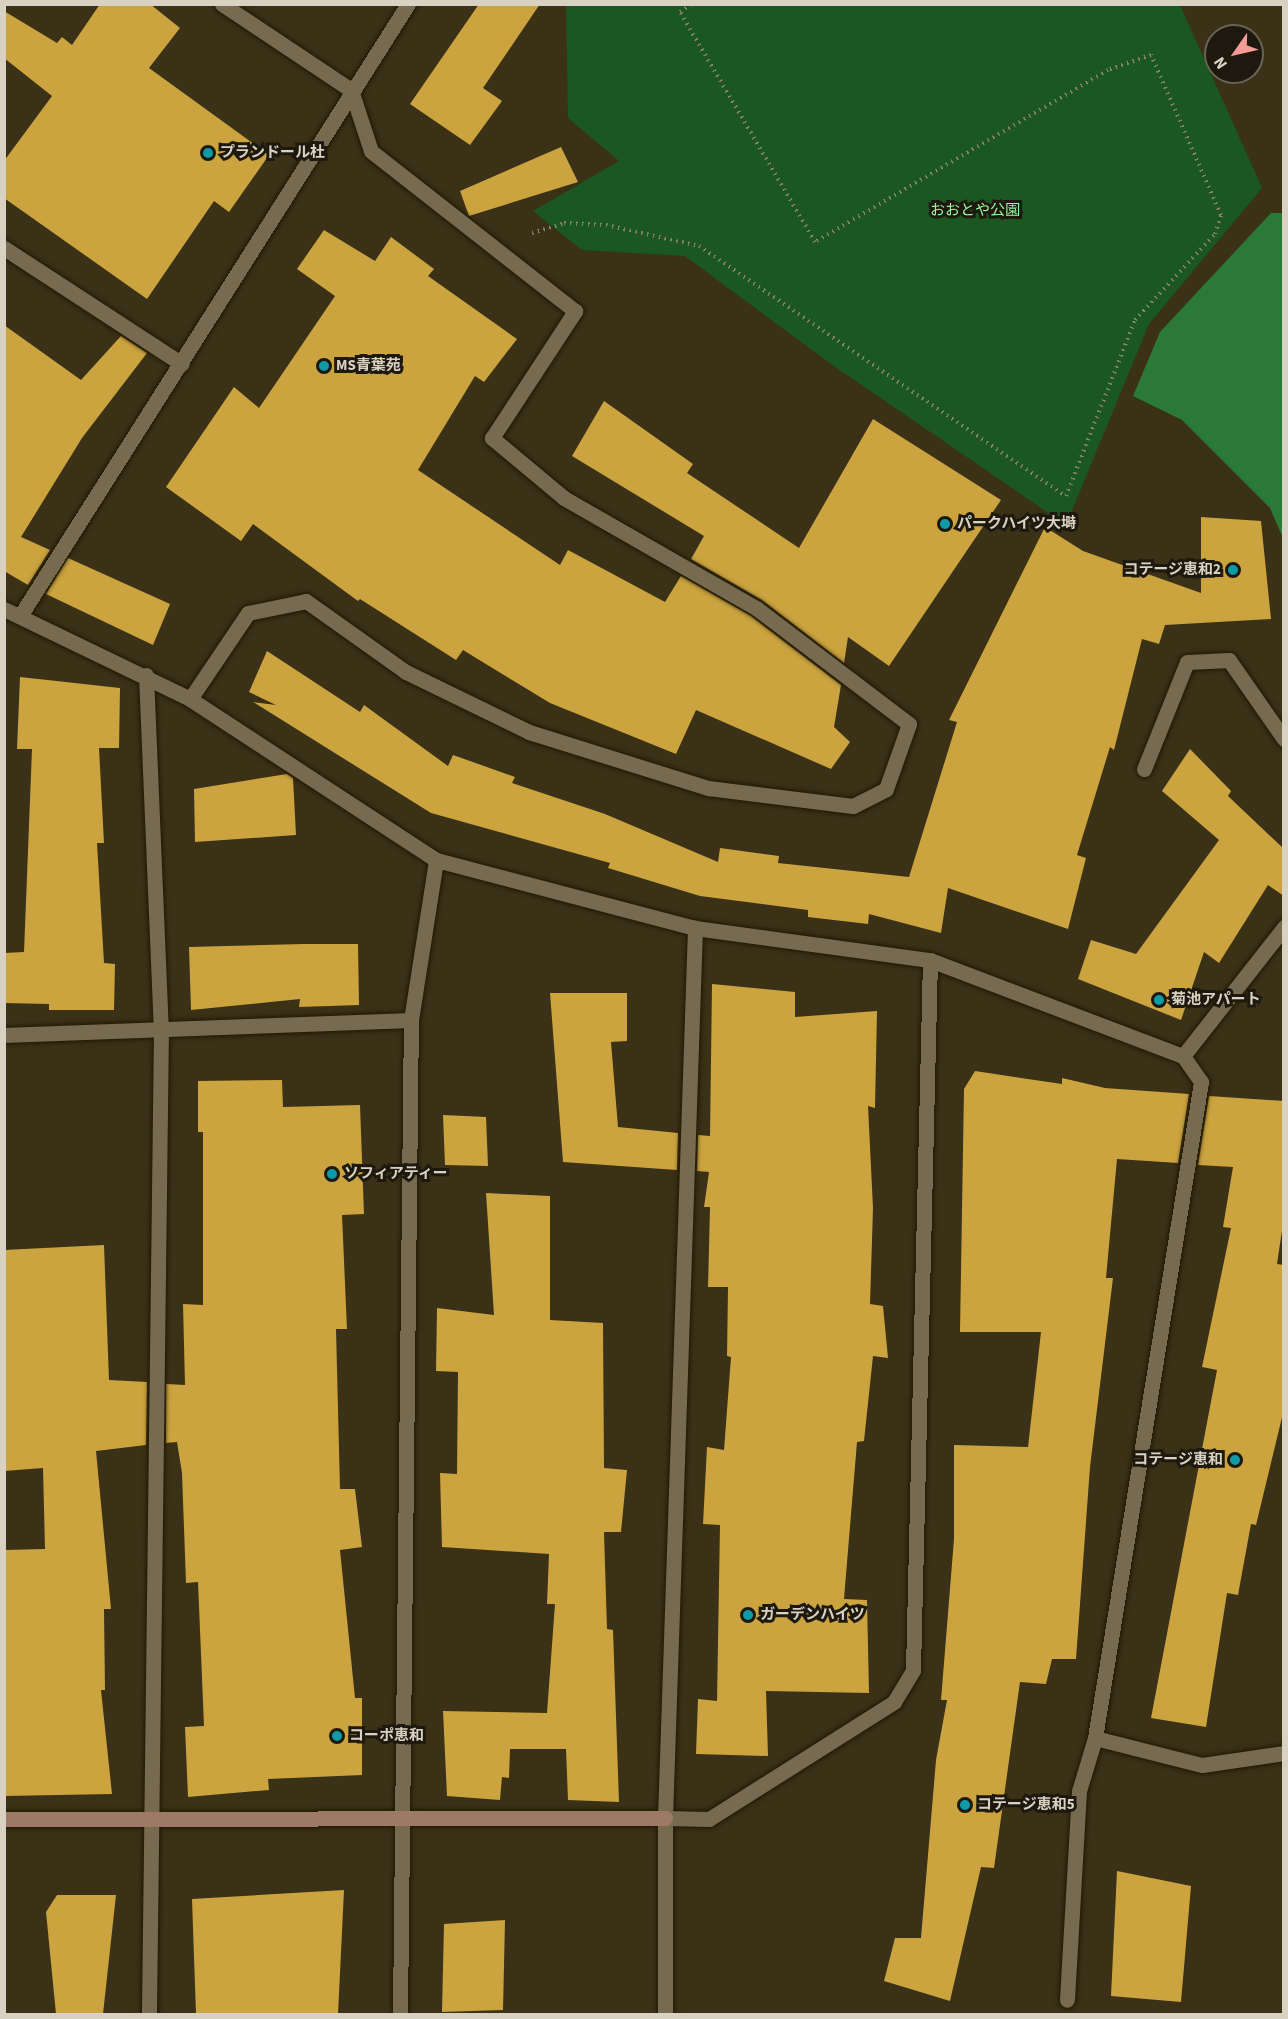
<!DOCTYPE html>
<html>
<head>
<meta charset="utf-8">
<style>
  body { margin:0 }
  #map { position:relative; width:1288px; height:2019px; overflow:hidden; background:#3b3117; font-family:"Source Sans 3","Noto Sans JP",sans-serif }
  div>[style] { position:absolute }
  .green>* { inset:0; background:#1a5723 }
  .forest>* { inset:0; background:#2b7937 }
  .building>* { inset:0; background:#cba43f }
  .path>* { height:4px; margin-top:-2px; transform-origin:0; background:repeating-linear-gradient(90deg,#89806b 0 1.5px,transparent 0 6px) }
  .roads { filter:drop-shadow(0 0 2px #221801) drop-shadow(0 0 2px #221801) }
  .lane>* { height:15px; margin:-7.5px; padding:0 7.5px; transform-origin:7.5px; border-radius:7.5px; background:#766b50 }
  .street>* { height:15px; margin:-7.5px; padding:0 7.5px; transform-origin:7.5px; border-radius:7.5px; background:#766b50 }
  .secondary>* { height:15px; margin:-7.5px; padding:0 7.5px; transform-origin:7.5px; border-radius:7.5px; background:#9c7a65 }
  .dots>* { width:16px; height:16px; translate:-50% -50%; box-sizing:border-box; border:3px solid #1e190e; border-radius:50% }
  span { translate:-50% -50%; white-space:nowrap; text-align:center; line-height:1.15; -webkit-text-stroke:6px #1e190e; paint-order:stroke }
  .poi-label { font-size:15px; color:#d9d2c3; font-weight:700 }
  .left { translate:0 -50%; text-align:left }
  .right { translate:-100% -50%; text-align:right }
  .park-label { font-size:15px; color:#96fa9f }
  .frame { position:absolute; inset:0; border:6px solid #d9d2c3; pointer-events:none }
  .north { position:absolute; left:1204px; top:24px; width:60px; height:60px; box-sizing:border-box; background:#1e190e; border:2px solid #696356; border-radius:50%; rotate:236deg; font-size:16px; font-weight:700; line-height:24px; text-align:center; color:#d9d2c3 }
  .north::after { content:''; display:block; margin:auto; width:21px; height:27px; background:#f59c96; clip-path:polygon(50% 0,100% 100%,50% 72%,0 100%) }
</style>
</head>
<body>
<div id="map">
  <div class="green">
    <div style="clip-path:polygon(566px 4px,1180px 5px,1262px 188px,1149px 324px,1066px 525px,831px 364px,685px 256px,582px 250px,533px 211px,619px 161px,568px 118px)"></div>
  </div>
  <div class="forest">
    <div style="clip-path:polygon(1271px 213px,1284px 213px,1283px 538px,1270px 508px,1182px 420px,1133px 396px,1160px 332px)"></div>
  </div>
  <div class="building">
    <div style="clip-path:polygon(100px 4px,150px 4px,180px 28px,149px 68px,269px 155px,229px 212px,214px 201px,147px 299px,4px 198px,4px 161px,52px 96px,4px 58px,4px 11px,57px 43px,62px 37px,72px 45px)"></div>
    <div style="clip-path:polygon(479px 4px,540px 4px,483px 88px,502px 101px,470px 145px,410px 104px)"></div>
    <div style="clip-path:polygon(561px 147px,578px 182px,469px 216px,460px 191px)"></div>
    <div style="clip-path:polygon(324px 230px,375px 261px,391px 237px,434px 269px,428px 276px,517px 339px,484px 382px,475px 376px,418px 470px,560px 565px,568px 550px,665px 602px,681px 576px,751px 616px,841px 685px,834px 727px,850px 742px,831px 769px,696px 710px,676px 754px,550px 703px,463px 650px,456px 660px,360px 599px,358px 601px,253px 524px,241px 541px,166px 487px,234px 387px,259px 408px,335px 296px,297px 269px)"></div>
    <div style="clip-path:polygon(4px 325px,81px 380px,121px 336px,147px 353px,82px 438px,21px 537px,50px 550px,28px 585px,4px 571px)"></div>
    <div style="clip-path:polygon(604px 401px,693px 464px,687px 473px,799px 548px,873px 419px,1001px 500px,889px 666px,848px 637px,844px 663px,762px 600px,691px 559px,704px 536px,572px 456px)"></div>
    <div style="clip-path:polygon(1201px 517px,1261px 521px,1271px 619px,1165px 625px,1159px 644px,1142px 639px,1114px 750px,1110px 747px,1077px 855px,1086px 858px,1068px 929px,948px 888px,941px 933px,869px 914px,868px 924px,808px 917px,808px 910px,700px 896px,608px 868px,610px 863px,431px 813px,253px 702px,276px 705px,249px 692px,267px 651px,360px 712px,364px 705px,448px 766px,453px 755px,515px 777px,512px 783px,605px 814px,718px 862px,720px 848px,779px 856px,778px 863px,909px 877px,957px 722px,949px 720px,1045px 527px,1083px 551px,1201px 593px)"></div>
    <div style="clip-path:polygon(68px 558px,170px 604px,153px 645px,46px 594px)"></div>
    <div style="clip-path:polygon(20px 677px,120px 688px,119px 748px,99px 748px,104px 843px,97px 843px,104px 963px,115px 964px,114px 1010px,49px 1010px,49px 1004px,4px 1003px,4px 953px,24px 952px,32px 749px,17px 749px)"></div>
    <div style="clip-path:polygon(1190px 749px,1231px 791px,1228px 796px,1284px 849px,1284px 896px,1268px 885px,1219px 963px,1204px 952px,1181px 1020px,1078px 979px,1091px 940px,1136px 954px,1219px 840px,1162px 791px)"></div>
    <div style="clip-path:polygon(287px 774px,293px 778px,296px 835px,195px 842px,194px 789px)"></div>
    <div style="clip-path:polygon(304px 944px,358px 944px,359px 1005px,299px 1007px,300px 999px,191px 1010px,189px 947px)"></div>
    <div style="clip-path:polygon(712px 984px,795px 992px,795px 1017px,877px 1011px,875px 1108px,868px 1106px,873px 1208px,870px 1304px,883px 1306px,888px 1358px,873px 1356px,864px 1441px,857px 1442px,844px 1599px,867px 1600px,869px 1693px,766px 1691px,768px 1756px,696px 1754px,698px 1699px,717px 1701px,720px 1525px,703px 1524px,707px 1447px,724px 1450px,731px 1357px,727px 1356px,728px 1287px,708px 1287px,710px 1207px,704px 1207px,709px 1172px,697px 1171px,698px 1135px,710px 1136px)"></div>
    <div style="clip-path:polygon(550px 993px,627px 993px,627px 1041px,611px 1042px,618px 1127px,678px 1133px,677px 1170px,563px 1162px)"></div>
    <div style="clip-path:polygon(975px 1071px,1062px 1084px,1062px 1078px,1105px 1088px,1189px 1094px,1178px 1163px,1117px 1159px,1106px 1278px,1113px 1278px,1090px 1467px,1076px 1659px,1052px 1659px,1046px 1684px,1020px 1682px,994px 1868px,981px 1867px,950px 2001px,884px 1981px,895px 1938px,921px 1938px,936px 1760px,947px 1700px,941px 1700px,954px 1539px,954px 1445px,1028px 1447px,1041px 1332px,960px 1332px,964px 1089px)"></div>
    <div style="clip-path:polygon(282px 1080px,283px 1107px,360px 1105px,364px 1214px,342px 1215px,347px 1329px,336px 1329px,340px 1489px,355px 1489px,362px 1547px,340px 1550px,355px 1698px,362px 1698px,362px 1775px,268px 1779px,269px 1790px,188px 1797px,185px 1727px,204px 1726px,198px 1582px,186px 1583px,182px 1473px,177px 1442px,166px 1443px,166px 1384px,185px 1385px,183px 1304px,203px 1305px,203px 1132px,198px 1132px,198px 1081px)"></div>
    <div style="clip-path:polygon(1209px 1096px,1284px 1101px,1284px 1217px,1277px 1264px,1284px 1265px,1284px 1409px,1256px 1525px,1251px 1524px,1238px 1595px,1227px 1593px,1206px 1727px,1151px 1718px,1217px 1370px,1202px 1367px,1231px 1228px,1223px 1227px,1233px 1167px,1198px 1165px)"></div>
    <div style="clip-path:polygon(443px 1115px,486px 1117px,488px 1166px,445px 1165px)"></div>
    <div style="clip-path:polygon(486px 1193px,550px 1196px,550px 1320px,603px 1323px,604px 1468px,627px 1470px,621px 1532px,604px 1532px,607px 1629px,613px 1630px,619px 1802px,568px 1800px,566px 1749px,510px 1749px,509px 1778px,502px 1777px,500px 1800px,447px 1796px,443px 1711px,547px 1713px,555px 1604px,547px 1604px,549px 1554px,442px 1547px,440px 1473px,457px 1474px,458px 1372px,436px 1371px,437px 1308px,494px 1315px)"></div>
    <div style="clip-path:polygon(104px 1245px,109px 1380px,147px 1382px,146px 1445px,96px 1451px,111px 1609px,104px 1609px,105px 1690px,101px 1690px,112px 1794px,4px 1796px,4px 1550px,45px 1549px,43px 1468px,4px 1471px,4px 1250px)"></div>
    <div style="clip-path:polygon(1117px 1871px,1191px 1886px,1181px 2002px,1111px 1996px)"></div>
    <div style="clip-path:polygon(344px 1890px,338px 2014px,196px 2014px,192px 1899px)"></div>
    <div style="clip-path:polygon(57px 1895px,116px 1895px,103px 2014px,56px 2014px,46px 1912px)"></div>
    <div style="clip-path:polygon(505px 1920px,503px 2010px,442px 2012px,444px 1924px)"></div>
  </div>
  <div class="path">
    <div style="left:532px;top:233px;width:34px;rotate:-17deg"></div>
    <div style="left:564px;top:223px;width:42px;rotate:2.7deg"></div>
    <div style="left:606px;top:225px;width:95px;rotate:12.7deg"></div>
    <div style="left:699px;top:246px;width:444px;rotate:34.3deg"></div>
    <div style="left:1066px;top:496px;width:189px;rotate:-68.6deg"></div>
    <div style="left:1135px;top:320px;width:117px;rotate:-47.1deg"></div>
    <div style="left:1215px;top:234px;width:20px;rotate:-72deg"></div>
    <div style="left:1221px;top:215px;width:175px;rotate:-113.6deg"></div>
    <div style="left:1151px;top:55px;width:46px;rotate:160.8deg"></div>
    <div style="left:1108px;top:70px;width:340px;rotate:149.6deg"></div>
    <div style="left:815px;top:242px;width:267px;rotate:-120.4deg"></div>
    <div style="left:680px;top:12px;width:14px;rotate:-34deg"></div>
  </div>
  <div class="roads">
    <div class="lane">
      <div style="left:1144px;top:769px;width:115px;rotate:-68.1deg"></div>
      <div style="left:1187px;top:662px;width:42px;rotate:-2.7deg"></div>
      <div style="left:1229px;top:660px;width:96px;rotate:55.2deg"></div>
      <div style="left:1183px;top:1056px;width:164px;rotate:-51.9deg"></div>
    </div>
    <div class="street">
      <div style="left:4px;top:248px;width:212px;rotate:33.1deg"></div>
      <div style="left:4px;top:609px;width:207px;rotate:25.8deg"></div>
      <div style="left:190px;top:699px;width:294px;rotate:33.2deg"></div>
      <div style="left:436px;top:860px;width:268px;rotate:14.7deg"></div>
      <div style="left:695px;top:928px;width:237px;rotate:7.8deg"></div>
      <div style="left:930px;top:960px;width:271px;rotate:20.8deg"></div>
      <div style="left:1183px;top:1056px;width:32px;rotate:55deg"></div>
      <div style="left:1201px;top:1082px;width:665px;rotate:99.18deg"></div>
      <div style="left:1095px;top:1738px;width:55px;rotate:106.8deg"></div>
      <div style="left:1079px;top:1791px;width:209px;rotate:93.3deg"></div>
      <div style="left:20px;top:616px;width:725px;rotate:-57.63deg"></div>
      <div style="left:146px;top:675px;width:353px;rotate:87.6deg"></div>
      <div style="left:161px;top:1028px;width:986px;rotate:90.7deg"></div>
      <div style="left:190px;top:699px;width:104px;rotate:-56deg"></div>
      <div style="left:248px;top:613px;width:59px;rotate:-11.7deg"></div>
      <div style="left:306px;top:601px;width:123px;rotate:35.4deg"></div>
      <div style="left:406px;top:672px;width:137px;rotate:26deg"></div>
      <div style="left:529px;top:732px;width:188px;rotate:17.4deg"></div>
      <div style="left:708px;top:788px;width:146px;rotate:7.1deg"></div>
      <div style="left:853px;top:806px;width:37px;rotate:-27deg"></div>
      <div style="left:886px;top:789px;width:69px;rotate:-70.5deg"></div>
      <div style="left:909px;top:724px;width:192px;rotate:-142.8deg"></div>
      <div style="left:756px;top:608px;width:221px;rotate:-150.2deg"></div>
      <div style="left:564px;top:498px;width:94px;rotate:-140.2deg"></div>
      <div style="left:492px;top:438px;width:152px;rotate:-56.8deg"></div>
      <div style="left:575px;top:311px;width:259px;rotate:-141.9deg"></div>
      <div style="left:371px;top:151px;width:64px;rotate:-108.2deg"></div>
      <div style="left:351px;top:90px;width:155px;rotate:-146.3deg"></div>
      <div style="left:4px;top:1035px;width:407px;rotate:-2.1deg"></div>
      <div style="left:1095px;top:1738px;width:110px;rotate:14.2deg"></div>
      <div style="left:1202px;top:1765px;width:83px;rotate:-8.3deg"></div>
      <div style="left:665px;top:1818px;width:44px;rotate:1.3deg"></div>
      <div style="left:709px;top:1819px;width:219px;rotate:-32.3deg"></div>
      <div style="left:894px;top:1702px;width:37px;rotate:-59deg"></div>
      <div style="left:913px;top:1670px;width:710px;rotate:-88.63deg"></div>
      <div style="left:400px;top:2014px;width:994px;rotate:-89.37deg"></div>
      <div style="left:411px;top:1020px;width:162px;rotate:-81.1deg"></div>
      <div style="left:665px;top:2014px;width:196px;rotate:-90deg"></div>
      <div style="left:665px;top:1818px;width:891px;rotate:-88.07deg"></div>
    </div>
    <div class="secondary">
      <div style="left:4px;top:1819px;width:661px;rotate:-0.09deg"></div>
    </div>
  </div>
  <div class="dots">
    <div style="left:208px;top:153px;background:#0f9aa8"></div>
    <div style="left:324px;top:366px;background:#0f9aa8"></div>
    <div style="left:945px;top:524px;background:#0f9aa8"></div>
    <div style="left:1233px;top:570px;background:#0f9aa8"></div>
    <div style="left:1159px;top:1000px;background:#0f9aa8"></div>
    <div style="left:332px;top:1174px;background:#0f9aa8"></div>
    <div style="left:1235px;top:1460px;background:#0f9aa8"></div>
    <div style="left:748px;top:1615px;background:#0f9aa8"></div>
    <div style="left:337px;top:1736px;background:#0f9aa8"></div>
    <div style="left:965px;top:1805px;background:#0f9aa8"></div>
  </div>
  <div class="poi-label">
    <span class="left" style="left:220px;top:153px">プランドール杜</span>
    <span class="left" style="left:336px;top:366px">MS青葉苑</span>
    <span class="left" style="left:957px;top:524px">パークハイツ大塒</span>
    <span class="right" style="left:1221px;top:570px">コテージ恵和2</span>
    <span class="left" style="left:1171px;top:1000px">菊池アパート</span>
    <span class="left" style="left:344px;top:1174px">ソフィアティー</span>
    <span class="right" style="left:1223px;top:1460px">コテージ恵和</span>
    <span class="left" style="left:760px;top:1615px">ガーデンハイツ</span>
    <span class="left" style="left:349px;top:1736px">コーポ恵和</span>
    <span class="left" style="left:977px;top:1805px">コテージ恵和5</span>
  </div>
  <div class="park-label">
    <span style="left:975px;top:211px">おおとや公園</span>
  </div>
  <div class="frame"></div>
  <div class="north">N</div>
</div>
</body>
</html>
